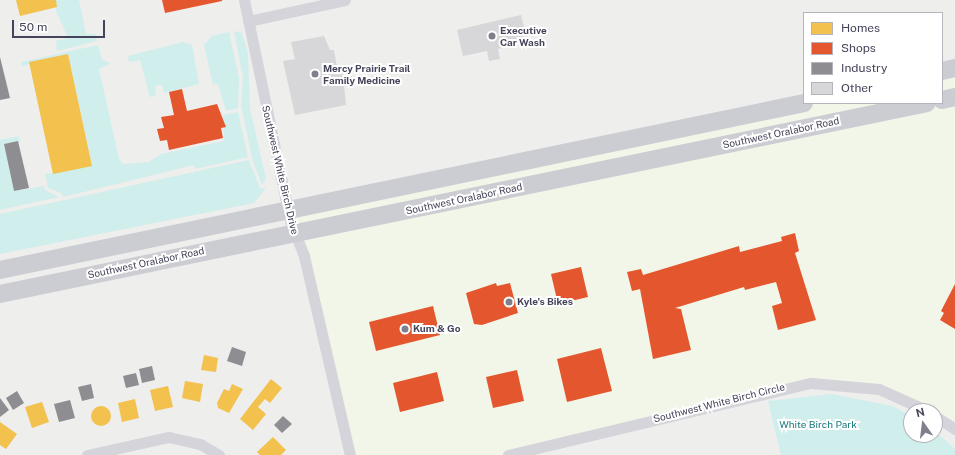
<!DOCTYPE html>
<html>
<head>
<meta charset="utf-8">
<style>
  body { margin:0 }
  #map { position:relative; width:955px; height:455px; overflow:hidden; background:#eeeeed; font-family:"Public Sans",sans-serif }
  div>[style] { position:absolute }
  .commercial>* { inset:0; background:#f2f6e8 }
  .green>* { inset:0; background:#d0eeeb }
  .homes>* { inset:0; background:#f2c14e }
  .round { border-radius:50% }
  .shops>* { inset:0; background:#e4572e }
  .industry>* { inset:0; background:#8d8d92 }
  .building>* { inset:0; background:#d7d6d9 }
  .street>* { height:11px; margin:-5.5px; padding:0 5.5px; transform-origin:5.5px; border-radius:5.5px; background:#d4d4da }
  .primary>* { height:18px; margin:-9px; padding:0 9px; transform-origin:9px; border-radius:9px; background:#ccccd3 }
  .dots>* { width:11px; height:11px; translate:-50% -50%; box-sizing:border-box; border:2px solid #fff; border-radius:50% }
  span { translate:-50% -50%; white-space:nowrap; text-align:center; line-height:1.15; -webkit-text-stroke:4px #fff; paint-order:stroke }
  .poi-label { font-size:10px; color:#44445a; font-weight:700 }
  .left { translate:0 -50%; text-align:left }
  .street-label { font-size:10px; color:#44445a }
  .park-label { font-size:10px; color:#15787b }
  .legend { position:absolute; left:803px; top:12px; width:140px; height:92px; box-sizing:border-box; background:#fff; border:1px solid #b4b4bd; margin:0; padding:5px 7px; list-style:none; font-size:12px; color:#44445a }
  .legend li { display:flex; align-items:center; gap:8px; height:20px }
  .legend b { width:20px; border:1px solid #b4b4bd }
  .north { position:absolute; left:903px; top:403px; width:40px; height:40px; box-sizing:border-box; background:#fff; border:1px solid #b4b4bd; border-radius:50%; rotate:346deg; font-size:11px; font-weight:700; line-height:16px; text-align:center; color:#44445a }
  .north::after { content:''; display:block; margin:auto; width:14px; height:18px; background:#80808d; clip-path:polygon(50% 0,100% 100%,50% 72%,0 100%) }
  .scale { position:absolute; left:12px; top:20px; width:93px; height:18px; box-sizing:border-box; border:2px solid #44445a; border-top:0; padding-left:5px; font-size:12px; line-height:14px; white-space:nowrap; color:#44445a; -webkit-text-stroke:3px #fff; paint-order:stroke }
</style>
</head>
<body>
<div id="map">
  <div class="commercial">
    <div style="clip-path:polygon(955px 68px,955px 429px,928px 411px,879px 389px,811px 383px,508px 455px,350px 455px,288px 210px,804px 103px,942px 103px,942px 71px)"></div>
  </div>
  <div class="green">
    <div style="clip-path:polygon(56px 0,79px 0,86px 34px,96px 34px,97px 41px,57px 51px,56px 41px,68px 38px,56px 11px)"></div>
    <div style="clip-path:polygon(234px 31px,242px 33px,248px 53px,250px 108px,266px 179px,262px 185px,253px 162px,241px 106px,243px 77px)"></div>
    <div style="clip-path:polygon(229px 32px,239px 77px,238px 108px,226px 111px,218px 84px,213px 85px,204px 45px,212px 36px)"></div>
    <div style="clip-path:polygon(183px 42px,192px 45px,199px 84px,164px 93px,162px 85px,155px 86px,156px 96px,150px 97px,140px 60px,129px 62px,128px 56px)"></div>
    <div style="clip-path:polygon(98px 45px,102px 60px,111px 63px,99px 69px,119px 159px,123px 164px,148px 162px,161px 154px,224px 141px,223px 115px,238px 112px,248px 157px,195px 169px,194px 165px,63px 197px,61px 193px,48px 188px,45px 174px,92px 165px,68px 54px,22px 66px,21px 62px)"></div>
    <div style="clip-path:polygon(19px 136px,20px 141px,4px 144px,14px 191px,44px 186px,45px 190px,59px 197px,0 210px,0 140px)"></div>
    <div style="clip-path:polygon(249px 160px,260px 188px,266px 188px,254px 203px,0 254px,0 214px)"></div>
    <div style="clip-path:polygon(832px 394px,892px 406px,911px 416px,911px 435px,935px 435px,935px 431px,955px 449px,955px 455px,781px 455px,768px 401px)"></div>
  </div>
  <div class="homes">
    <div style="clip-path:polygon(16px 0,56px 0,57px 7px,20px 16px)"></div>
    <div style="clip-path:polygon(68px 54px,92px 166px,53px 174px,29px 62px)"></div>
    <div style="clip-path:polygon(204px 355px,218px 358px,216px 372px,201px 370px)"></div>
    <div style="clip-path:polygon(271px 379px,282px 388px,270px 403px,265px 399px,258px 407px,266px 414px,253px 430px,240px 419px)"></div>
    <div style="clip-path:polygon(185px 381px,203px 384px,200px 402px,182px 398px)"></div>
    <div style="clip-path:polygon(232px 384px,243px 389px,229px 413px,218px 408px,217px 403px,224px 389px,229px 391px)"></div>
    <div style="clip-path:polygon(168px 386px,173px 407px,155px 411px,150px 390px)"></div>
    <div style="clip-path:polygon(135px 399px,139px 418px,122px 422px,118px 403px)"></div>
    <div style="clip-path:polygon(42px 402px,49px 422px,32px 428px,25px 407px)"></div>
    <div class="round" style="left:91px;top:406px;width:20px;height:20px"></div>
    <div style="clip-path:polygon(0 422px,17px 434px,6px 449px,0 445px)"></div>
    <div style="clip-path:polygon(273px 437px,286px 450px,281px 455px,260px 455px,257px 452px)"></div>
  </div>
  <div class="shops">
    <div style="clip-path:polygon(162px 0,222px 0,222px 1px,165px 13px)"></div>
    <div style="clip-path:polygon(182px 89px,187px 111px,217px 104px,226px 127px,221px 128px,223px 138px,169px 150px,167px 140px,160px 141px,157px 129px,164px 128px,161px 117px,174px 115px,169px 92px)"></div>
    <div style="clip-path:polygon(795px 233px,799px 251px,795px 253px,816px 320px,778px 330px,772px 306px,782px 303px,776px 282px,745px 290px,744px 287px,675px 308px,681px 309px,691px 350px,653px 359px,640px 289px,632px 291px,627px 272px,641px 269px,643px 275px,739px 246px,740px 252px,782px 241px,781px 237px)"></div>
    <div style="clip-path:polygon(581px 267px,588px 297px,558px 304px,551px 274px)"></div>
    <div style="clip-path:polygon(496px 283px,497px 286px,510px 283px,518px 313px,482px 325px,474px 324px,466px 293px)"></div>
    <div style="clip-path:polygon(955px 284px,955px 329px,940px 320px,944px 313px,941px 311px)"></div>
    <div style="clip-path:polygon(433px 306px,440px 335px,376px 351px,369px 322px)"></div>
    <div style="clip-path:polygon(601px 348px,612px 391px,567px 402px,557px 359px)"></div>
    <div style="clip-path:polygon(517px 370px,524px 401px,493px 408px,486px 377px)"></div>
    <div style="clip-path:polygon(437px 372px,444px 401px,400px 412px,393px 383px)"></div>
  </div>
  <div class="industry">
    <div style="clip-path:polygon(0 57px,10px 98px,0 100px)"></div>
    <div style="clip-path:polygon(18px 141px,29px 188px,14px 191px,4px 144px)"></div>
    <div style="clip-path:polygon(232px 347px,246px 352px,242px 366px,227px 361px)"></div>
    <div style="clip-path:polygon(152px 366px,155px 380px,142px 383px,139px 369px)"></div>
    <div style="clip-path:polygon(136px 373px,139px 385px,126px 388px,123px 376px)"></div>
    <div style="clip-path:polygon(91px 384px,94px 398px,82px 401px,78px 387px)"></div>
    <div style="clip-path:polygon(17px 391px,24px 403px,13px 410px,6px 398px)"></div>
    <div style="clip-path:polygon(0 398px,9px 410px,0 417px)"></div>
    <div style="clip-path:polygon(70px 400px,75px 418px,59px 422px,54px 404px)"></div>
    <div style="clip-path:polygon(283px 416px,292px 424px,282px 433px,274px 425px)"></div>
  </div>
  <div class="building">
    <div style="clip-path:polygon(521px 15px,528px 43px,498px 49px,500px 59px,489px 61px,487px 51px,463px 56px,457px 30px)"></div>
    <div style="clip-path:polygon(324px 36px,330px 50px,334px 50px,337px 67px,342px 66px,346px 105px,295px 115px,283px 61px,295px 59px,291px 42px)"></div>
  </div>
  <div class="street">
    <div style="left:244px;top:0;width:226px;rotate:78.2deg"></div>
    <div style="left:290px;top:221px;width:38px;rotate:68deg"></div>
    <div style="left:304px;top:256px;width:204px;rotate:77deg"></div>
    <div style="left:248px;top:21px;width:99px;rotate:-12.2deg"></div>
    <div style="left:935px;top:416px;width:24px;rotate:33deg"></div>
    <div style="left:87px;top:455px;width:84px;rotate:-12.4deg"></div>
    <div style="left:169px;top:437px;width:32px;rotate:13deg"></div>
    <div style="left:200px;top:444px;width:22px;rotate:30deg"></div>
    <div style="left:508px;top:455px;width:311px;rotate:-13.4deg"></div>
    <div style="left:811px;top:383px;width:68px;rotate:5deg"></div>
    <div style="left:879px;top:389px;width:54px;rotate:24.2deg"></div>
  </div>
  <div class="primary">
    <div style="left:942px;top:71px;width:13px;rotate:-13deg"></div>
    <div style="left:942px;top:100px;width:13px;rotate:-13deg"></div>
    <div style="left:0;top:270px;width:821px;rotate:-11.73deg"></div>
    <div style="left:0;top:294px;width:946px;rotate:-11.64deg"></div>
  </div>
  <div class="dots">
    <div style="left:492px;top:36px;background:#80808d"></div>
    <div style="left:315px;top:74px;background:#80808d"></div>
    <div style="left:509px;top:302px;background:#80808d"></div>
    <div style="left:405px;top:329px;background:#80808d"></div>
  </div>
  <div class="poi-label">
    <span class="left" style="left:500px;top:36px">Executive<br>Car Wash</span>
    <span class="left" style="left:323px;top:74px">Mercy Prairie Trail<br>Family Medicine</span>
    <span class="left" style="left:517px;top:302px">Kyle's Bikes</span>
    <span class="left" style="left:413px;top:329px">Kum &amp; Go</span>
  </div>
  <div class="street-label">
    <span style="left:781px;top:133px;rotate:-12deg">Southwest Oralabor Road</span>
    <span style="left:280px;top:170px;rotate:77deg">Southwest White Birch Drive</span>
    <span style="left:464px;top:199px;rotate:-12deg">Southwest Oralabor Road</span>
    <span style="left:146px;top:263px;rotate:-12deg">Southwest Oralabor Road</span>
    <span style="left:719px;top:403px;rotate:-14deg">Southwest White Birch Circle</span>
  </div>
  <div class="park-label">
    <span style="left:818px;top:425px">White Birch Park</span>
  </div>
  <ul class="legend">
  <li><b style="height:11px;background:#f2c14e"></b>Homes</li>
  <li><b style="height:11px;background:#e4572e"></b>Shops</li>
  <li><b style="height:11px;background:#8d8d92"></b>Industry</li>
  <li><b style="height:11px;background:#d7d6d9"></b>Other</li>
  </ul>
  <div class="north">N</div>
  <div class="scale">50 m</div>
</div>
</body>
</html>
